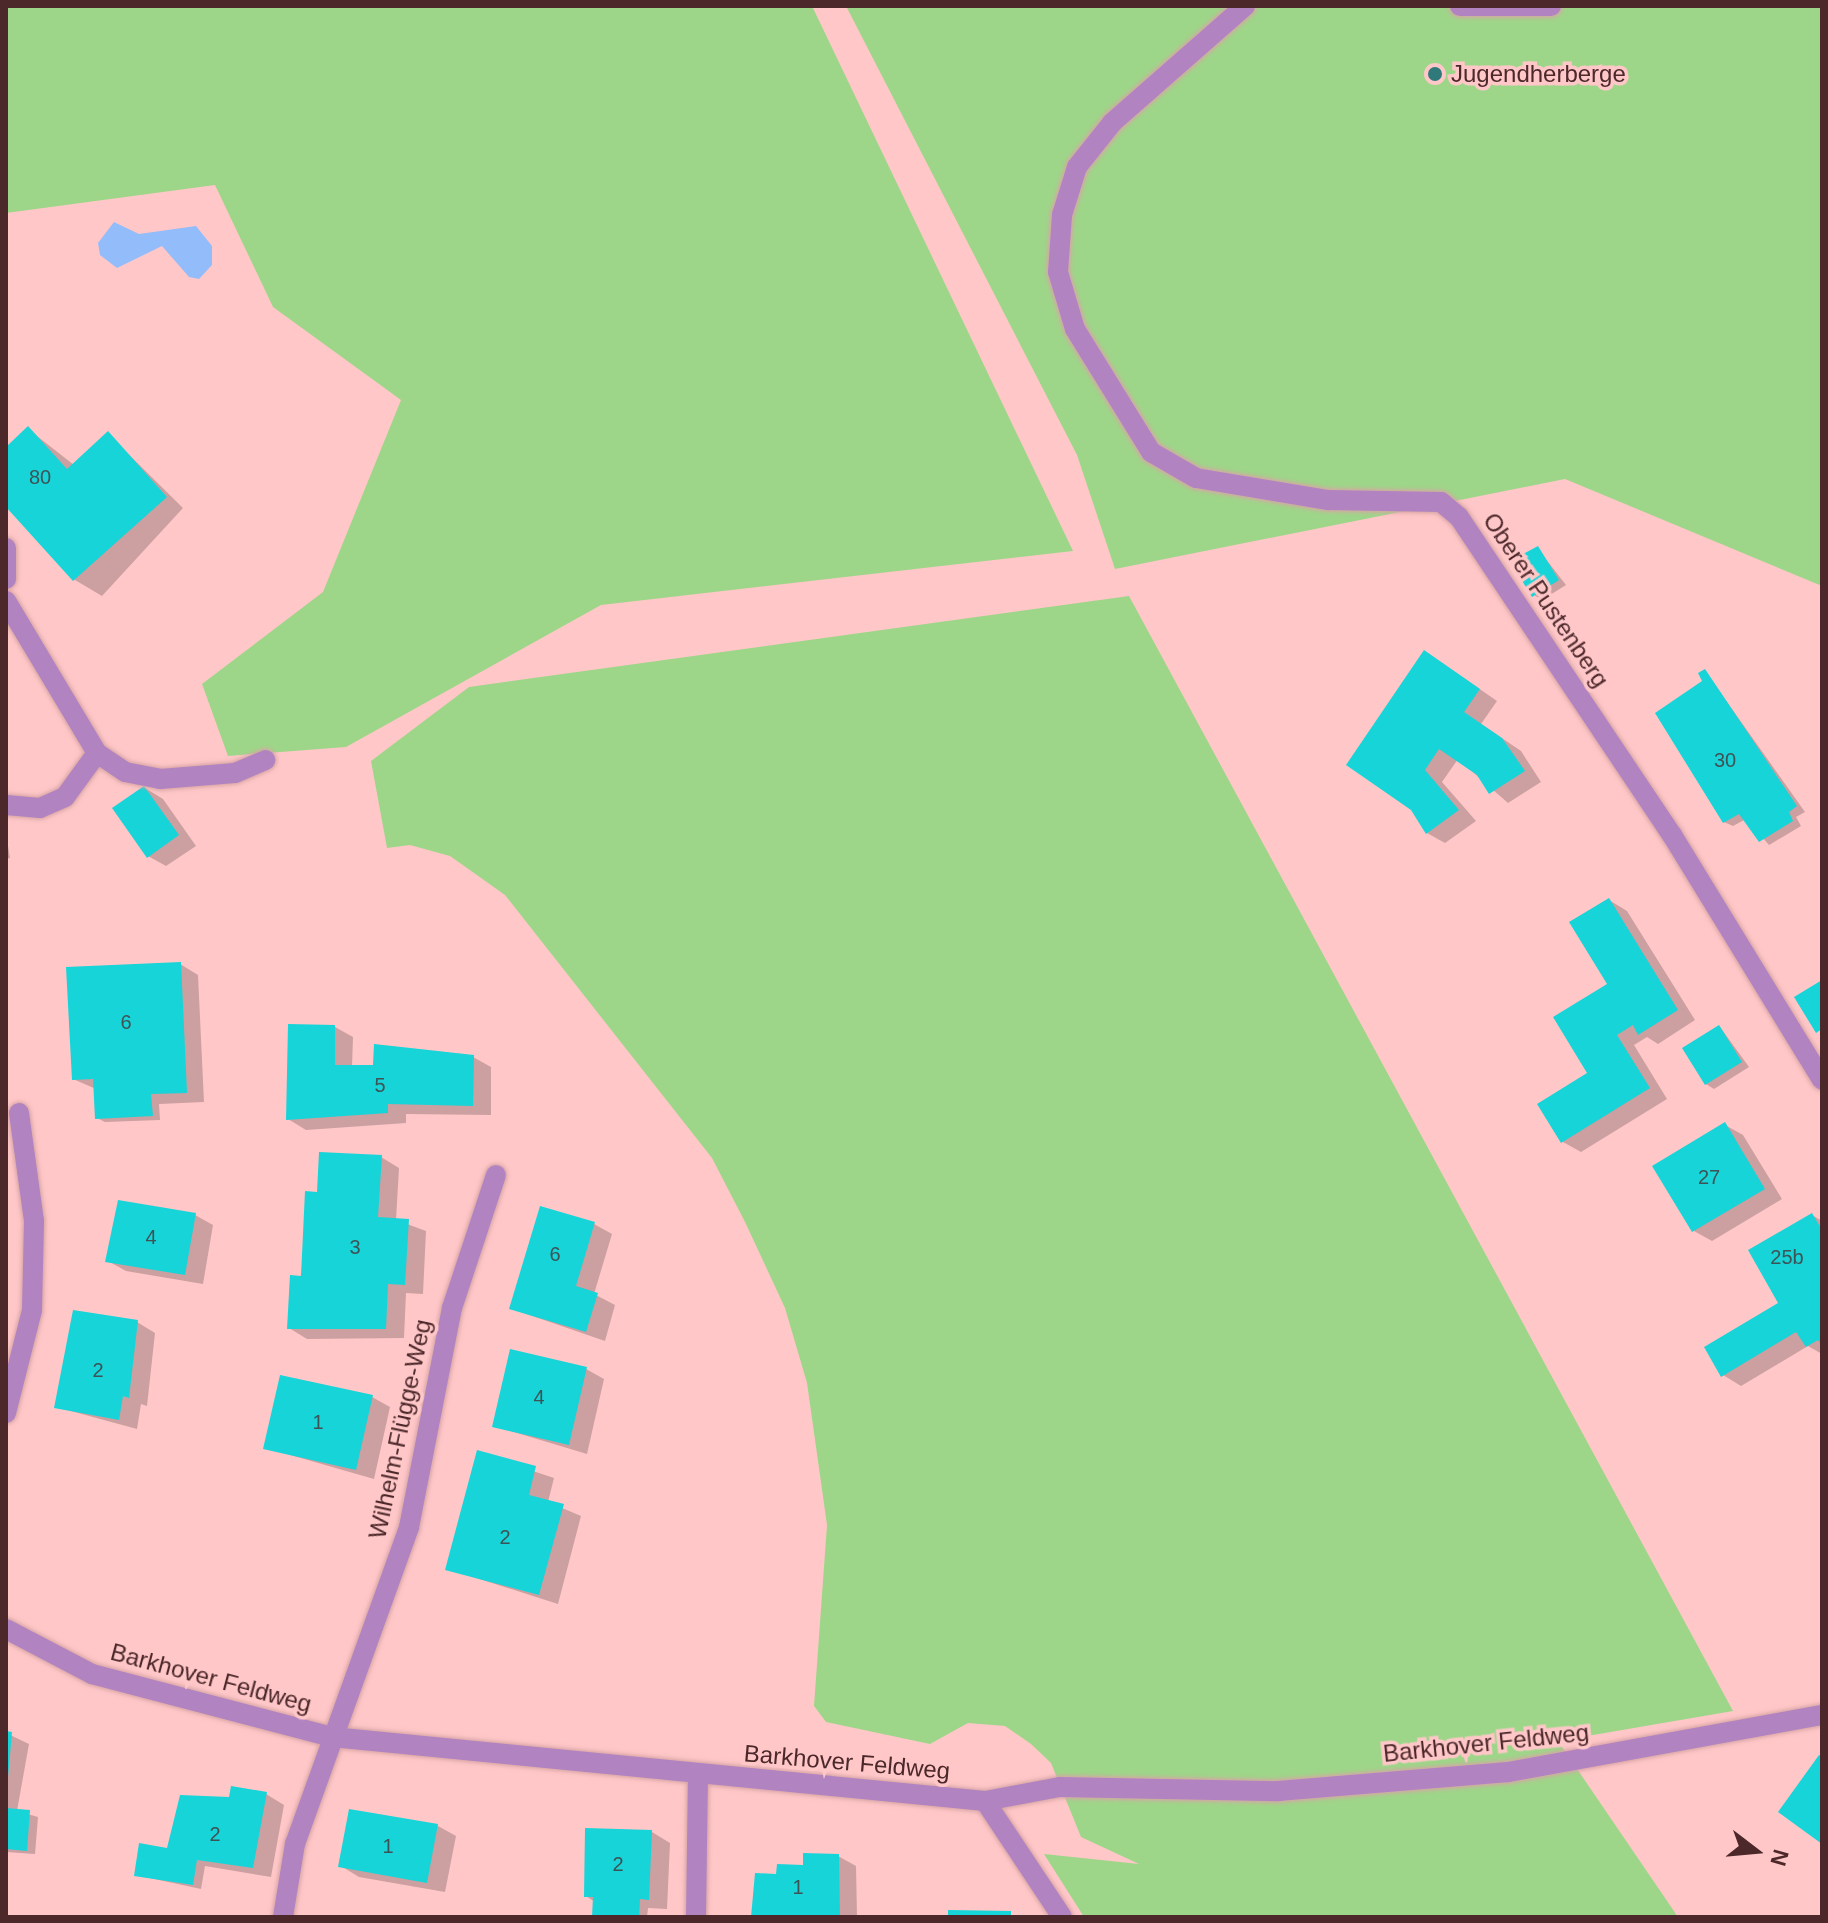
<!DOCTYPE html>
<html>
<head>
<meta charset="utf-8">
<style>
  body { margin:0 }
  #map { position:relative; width:1828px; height:1923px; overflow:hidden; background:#ffc7c8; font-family:Helvetica,sans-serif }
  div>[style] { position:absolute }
  .green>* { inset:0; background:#9ed689 }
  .water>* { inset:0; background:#92bdfa }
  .shadow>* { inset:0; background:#0003 }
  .building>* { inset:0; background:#16d4d8 }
  .roads { filter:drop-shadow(0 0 2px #d8a4a5) drop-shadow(0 0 2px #d8a4a5) }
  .service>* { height:20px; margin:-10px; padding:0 10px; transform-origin:10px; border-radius:10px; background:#b184c1 }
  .minor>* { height:20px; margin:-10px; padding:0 10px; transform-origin:10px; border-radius:10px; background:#b184c1 }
  .dots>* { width:22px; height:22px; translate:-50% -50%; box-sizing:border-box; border:4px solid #ffc7c8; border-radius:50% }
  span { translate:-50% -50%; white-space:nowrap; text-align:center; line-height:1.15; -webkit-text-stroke:7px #ffc7c8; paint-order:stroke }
  .number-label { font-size:20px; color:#3e5356 }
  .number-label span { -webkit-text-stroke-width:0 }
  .poi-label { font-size:24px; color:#4c282a }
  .left { translate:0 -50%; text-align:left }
  .street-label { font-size:24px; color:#4c282a }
  .frame { position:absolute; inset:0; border:8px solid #4c282a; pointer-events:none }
  .north { position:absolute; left:1716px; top:1811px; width:80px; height:80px; -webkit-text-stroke:6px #ffc7c8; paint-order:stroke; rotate:106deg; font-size:22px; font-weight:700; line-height:32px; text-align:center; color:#4c282a }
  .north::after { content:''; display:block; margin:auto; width:28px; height:36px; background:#4c282a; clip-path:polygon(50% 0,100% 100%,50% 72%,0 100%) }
</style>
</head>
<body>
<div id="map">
  <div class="green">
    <div style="clip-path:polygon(6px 6px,812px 6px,1073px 551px,601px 605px,346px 747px,228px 756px,202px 684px,323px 592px,401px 400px,273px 307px,215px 185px,6px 213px)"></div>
    <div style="clip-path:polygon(846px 6px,1822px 6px,1822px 586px,1565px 479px,1115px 569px,1077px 455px)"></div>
    <div style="clip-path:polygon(1129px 596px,1733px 1711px,1558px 1741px,1678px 1917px,1084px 1917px,1044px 1854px,1139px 1864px,1081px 1837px,1051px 1763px,1031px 1744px,1005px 1726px,968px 1723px,930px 1744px,826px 1722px,814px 1706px,827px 1525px,807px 1383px,785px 1308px,745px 1222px,712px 1158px,505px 895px,450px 856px,410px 845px,387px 848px,371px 761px,469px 687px)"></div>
  </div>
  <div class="water">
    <div style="clip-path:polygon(114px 222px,139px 234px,196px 226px,212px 246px,212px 265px,199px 279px,189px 277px,162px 246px,117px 268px,100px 255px,98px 243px)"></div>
  </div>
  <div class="shadow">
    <div style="clip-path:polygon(28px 429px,74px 465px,108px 434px,183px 508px,102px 596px,75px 580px,6px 504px,6px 449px)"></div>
    <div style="clip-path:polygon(1538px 549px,1566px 585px,1542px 600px,1534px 595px)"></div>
    <div style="clip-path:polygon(1442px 663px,1497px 701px,1481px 724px,1521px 751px,1541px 782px,1508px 803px,1458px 759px,1442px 782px,1476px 821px,1445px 843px,1427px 833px,1413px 809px)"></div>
    <div style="clip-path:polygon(1705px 671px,1805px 812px,1796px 817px,1801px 826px,1769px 845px,1746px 819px,1733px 826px,1724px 822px)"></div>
    <div style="clip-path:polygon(145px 788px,163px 799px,196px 846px,166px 866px,148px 856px)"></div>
    <div style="clip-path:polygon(6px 834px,10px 858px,6px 859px)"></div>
    <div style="clip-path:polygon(1609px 900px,1627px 911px,1695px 1020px,1658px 1044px,1647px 1037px,1634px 1045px,1667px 1099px,1581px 1152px,1563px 1142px,1590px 1073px,1610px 984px)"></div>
    <div style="clip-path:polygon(180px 964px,198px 975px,204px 1102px,159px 1104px,160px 1120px,105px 1122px,97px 1118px,96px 1089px,73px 1079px)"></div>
    <div style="clip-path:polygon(335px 1027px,353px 1037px,352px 1067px,473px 1057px,491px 1067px,491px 1115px,406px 1114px,406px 1123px,306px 1130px,288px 1119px)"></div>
    <div style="clip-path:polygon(1720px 1027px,1749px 1067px,1714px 1089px,1706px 1084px)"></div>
    <div style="clip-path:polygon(1725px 1125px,1743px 1135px,1782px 1199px,1712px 1241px,1694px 1231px)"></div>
    <div style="clip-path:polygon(381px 1157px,399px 1168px,396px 1220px,426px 1231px,423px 1294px,406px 1293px,404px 1338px,307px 1339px,289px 1328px,319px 1194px)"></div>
    <div style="clip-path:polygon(195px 1215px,213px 1225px,203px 1284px,126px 1271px,108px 1261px)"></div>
    <div style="clip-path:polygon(1812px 1215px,1822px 1221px,1822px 1354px,1808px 1346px,1741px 1386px,1723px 1375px,1781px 1303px)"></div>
    <div style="clip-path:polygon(594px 1224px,612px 1234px,594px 1294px,615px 1305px,605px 1341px,512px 1309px)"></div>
    <div style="clip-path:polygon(137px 1322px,155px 1333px,147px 1406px,141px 1404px,137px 1429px,56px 1407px)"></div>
    <div style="clip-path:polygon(586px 1369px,604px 1379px,587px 1454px,494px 1426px)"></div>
    <div style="clip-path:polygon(372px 1397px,390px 1407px,374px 1479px,266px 1448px)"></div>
    <div style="clip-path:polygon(479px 1453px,554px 1478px,548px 1502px,581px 1516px,558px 1604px,448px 1569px)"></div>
    <div style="clip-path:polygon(6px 1733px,29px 1744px,17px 1811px,38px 1817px,35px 1854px,6px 1852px)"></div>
    <div style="clip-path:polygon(266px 1794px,284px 1805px,271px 1877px,205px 1866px,201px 1889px,136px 1875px,231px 1799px)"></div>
    <div style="clip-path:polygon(351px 1811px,438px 1826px,456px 1836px,445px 1892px,359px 1877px,341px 1866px)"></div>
    <div style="clip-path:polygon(652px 1832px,670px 1843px,667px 1909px,648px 1908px,647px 1917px,594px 1917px,595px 1902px,586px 1896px)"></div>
    <div style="clip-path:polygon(838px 1856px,856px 1866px,857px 1917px,754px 1917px,778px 1876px)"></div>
  </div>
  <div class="building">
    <div style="clip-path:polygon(28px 426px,67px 469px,108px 431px,167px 497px,73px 581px,6px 507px,6px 447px)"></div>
    <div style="clip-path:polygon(1538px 546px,1559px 580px,1532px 597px,1510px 561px)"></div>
    <div style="clip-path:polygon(1424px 650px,1480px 689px,1464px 712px,1502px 738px,1525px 771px,1489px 794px,1477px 775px,1439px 749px,1425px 770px,1459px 810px,1426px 834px,1411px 810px,1346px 765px)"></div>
    <div style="clip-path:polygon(1705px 669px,1797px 806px,1789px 812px,1793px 821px,1759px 842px,1739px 814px,1723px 823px,1655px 713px,1702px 681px,1698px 673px)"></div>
    <div style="clip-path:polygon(144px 786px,179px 835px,147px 858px,112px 808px)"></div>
    <div style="clip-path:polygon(1609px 898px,1678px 1010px,1638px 1035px,1633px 1025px,1617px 1035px,1650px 1088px,1561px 1143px,1537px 1104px,1587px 1073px,1553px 1017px,1607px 984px,1569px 922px)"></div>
    <div style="clip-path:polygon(181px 962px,187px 1093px,151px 1094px,153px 1116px,95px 1119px,93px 1079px,72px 1080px,66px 967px)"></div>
    <div style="clip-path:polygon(1822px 980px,1822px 1029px,1816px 1033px,1794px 997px)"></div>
    <div style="clip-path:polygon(288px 1024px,335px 1025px,335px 1065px,373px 1065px,374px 1044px,474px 1055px,473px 1106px,388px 1104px,388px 1113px,286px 1120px)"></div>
    <div style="clip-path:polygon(1719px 1025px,1742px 1062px,1705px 1085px,1682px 1048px)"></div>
    <div style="clip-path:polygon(1725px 1122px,1765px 1189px,1692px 1232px,1652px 1166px)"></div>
    <div style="clip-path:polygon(319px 1152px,382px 1155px,378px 1217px,409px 1219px,405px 1285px,388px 1284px,386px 1329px,287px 1329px,290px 1275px,301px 1276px,305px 1191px,317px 1192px)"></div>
    <div style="clip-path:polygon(118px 1200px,196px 1213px,185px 1275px,105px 1262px)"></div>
    <div style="clip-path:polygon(540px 1206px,595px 1222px,576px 1286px,598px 1293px,586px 1332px,509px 1309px)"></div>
    <div style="clip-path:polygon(1812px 1213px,1822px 1230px,1822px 1346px,1818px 1340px,1806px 1347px,1796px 1332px,1721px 1377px,1704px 1347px,1778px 1303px,1748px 1250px)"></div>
    <div style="clip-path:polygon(73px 1310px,138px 1320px,129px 1398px,123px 1396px,119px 1420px,54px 1408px)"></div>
    <div style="clip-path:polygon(510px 1349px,587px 1367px,569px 1445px,492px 1427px)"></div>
    <div style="clip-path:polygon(280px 1375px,373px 1395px,356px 1470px,263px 1449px)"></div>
    <div style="clip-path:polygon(477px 1450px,536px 1466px,529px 1495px,564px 1504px,539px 1595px,445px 1570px)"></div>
    <div style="clip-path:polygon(6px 1731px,12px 1732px,8px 1777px,6px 1777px)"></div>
    <div style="clip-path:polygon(1819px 1755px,1822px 1757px,1822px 1844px,1778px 1812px)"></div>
    <div style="clip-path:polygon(231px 1786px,267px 1792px,253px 1868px,197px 1860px,193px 1885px,134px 1876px,139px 1843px,167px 1848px,180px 1795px,229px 1797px)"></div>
    <div style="clip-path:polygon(6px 1808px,30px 1810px,27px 1851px,6px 1849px)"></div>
    <div style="clip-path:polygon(349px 1809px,438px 1824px,427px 1883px,338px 1867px)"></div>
    <div style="clip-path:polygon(585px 1828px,652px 1830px,649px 1900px,640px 1899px,639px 1917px,592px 1917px,593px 1897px,584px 1897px)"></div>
    <div style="clip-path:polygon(803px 1853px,839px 1854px,840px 1917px,751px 1917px,755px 1873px,776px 1874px,777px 1864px,803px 1865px)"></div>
    <div style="clip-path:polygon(948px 1910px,1011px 1911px,1011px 1917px,948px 1917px)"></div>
  </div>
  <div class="roads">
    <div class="service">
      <div style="left:6px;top:548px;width:31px;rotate:90deg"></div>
      <div style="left:6px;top:601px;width:177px;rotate:59.1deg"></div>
      <div style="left:97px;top:753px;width:54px;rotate:126deg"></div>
      <div style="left:65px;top:797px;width:27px;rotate:156deg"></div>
      <div style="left:40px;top:808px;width:34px;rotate:-175deg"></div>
      <div style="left:97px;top:753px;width:34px;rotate:34deg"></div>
      <div style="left:125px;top:772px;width:36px;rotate:11deg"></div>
      <div style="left:160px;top:779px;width:75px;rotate:-4.6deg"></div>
      <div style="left:235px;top:773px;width:33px;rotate:-23deg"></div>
    </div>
    <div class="minor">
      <div style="left:1245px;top:6px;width:177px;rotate:138.7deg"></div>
      <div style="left:1112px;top:123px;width:56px;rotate:128.5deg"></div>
      <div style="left:1077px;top:167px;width:50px;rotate:107.4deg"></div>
      <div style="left:1062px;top:215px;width:57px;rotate:94deg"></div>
      <div style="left:1058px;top:272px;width:59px;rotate:73.4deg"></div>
      <div style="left:1075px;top:329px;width:145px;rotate:58.3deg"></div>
      <div style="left:1151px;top:452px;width:52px;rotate:30deg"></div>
      <div style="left:1196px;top:478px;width:134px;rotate:9.5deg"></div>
      <div style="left:1328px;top:500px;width:113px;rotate:1deg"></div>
      <div style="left:1441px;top:502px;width:23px;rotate:40deg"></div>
      <div style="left:1459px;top:517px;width:383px;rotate:56.2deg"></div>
      <div style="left:1672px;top:835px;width:287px;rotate:58.5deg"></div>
      <div style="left:1460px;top:6px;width:91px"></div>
      <div style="left:6px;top:1413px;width:106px;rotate:-75.8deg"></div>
      <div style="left:32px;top:1310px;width:89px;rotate:-88.7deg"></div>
      <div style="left:34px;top:1221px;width:109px;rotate:-97.9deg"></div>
      <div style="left:6px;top:1629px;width:97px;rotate:27.6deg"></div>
      <div style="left:92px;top:1674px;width:248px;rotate:14.7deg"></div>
      <div style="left:332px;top:1737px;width:656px;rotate:5.6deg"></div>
      <div style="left:985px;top:1801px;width:76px;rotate:-10.6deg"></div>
      <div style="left:1060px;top:1787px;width:218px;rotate:1.1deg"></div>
      <div style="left:1278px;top:1791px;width:231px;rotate:-4.7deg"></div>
      <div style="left:1508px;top:1772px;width:319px;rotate:-10.3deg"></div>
      <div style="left:985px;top:1801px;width:139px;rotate:56.4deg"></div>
      <div style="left:283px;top:1917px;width:74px;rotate:-80.7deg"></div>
      <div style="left:295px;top:1844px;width:337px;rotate:-70.2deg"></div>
      <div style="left:409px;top:1527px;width:223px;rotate:-78.9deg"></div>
      <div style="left:452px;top:1308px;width:140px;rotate:-71.7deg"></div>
      <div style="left:696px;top:1917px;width:142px;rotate:-89.2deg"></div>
    </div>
  </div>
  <div class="dots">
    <div style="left:1435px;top:74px;background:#30797b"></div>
  </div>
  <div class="number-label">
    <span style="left:40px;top:477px">80</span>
    <span style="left:1725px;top:760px">30</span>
    <span style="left:126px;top:1022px">6</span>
    <span style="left:380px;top:1085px">5</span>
    <span style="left:1709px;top:1177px">27</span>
    <span style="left:151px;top:1237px">4</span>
    <span style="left:355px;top:1247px">3</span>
    <span style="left:555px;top:1254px">6</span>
    <span style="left:1787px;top:1257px">25b</span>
    <span style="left:98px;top:1370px">2</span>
    <span style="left:539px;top:1397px">4</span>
    <span style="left:318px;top:1422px">1</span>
    <span style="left:505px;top:1537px">2</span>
    <span style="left:215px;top:1834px">2</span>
    <span style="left:388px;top:1846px">1</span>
    <span style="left:618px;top:1864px">2</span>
    <span style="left:798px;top:1887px">1</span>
  </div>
  <div class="poi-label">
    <span class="left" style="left:1451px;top:74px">Jugendherberge</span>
  </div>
  <div class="street-label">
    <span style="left:1546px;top:600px;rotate:56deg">Oberer Pustenberg</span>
    <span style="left:400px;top:1429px;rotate:-78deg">Wilhelm-Flügge-Weg</span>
    <span style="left:211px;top:1678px;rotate:15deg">Barkhover Feldweg</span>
    <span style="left:1486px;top:1743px;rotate:-6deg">Barkhover Feldweg</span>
    <span style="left:847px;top:1762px;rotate:5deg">Barkhover Feldweg</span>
  </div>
  <div class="frame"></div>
  <div class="north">N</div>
</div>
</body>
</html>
